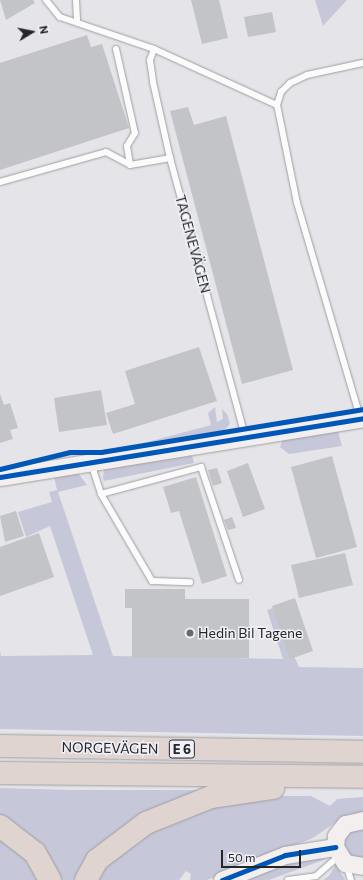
<!DOCTYPE html>
<html>
<head>
<meta charset="utf-8">
<style>
  body { margin:0 }
  #map { position:relative; width:363px; height:880px; overflow:hidden; background:#e5e5e9; font-family:Commissioner,sans-serif }
  div>[style] { position:absolute }
  .green>* { inset:0; background:#c6c7d9 }
  .building>* { inset:0; background:#c3c4c7 }
  .roads { filter:drop-shadow(0 0 1px #9f9fa2) drop-shadow(0 0 1px #9f9fa2) }
  .lane>* { height:6px; margin:-3px; padding:0 3px; transform-origin:3px; border-radius:3px; background:#fbfbfc }
  .secondary>* { height:17px; margin:-8.5px; padding:0 8.5px; transform-origin:8.5px; border-radius:8.5px; background:#f3efef }
  .highway>* { height:22px; margin:-11px; padding:0 11px; transform-origin:11px; border-radius:11px; background:#dfd4d0 }
  .cycleway>* { height:5px; margin:-2.5px; padding:0 2.5px; transform-origin:2.5px; border-radius:2.5px; background:#0057b8 }
  .dots>* { width:11px; height:11px; translate:-50% -50%; box-sizing:border-box; border:2px solid #f0f1f8; border-radius:50% }
  span { translate:-50% -50%; white-space:nowrap; text-align:center; line-height:1.15; -webkit-text-stroke:3px #f0f1f8; paint-order:stroke }
  .shield-label span { padding:1px 3px; background:#f0f1f8; border:1px solid; border-radius:3px; -webkit-text-stroke-width:0 }
  .shield-label { font-size:13px; color:#262629; font-weight:700 }
  .street-label { font-size:14px; color:#262629 }
  .poi-label { font-size:14px; color:#262629 }
  .left { translate:0 -50%; text-align:left }
  .north { position:absolute; left:12px; top:12px; width:40px; height:40px; -webkit-text-stroke:3px #f0f1f8; paint-order:stroke; rotate:80deg; font-size:11px; font-weight:700; line-height:16px; text-align:center; color:#262629 }
  .north::after { content:''; display:block; margin:auto; width:14px; height:18px; background:#262629; clip-path:polygon(50% 0,100% 100%,50% 72%,0 100%) }
  .scale { position:absolute; left:221px; top:850px; width:80px; height:18px; box-sizing:border-box; border:2px solid #262629; border-top:0; padding-left:5px; font-size:12px; line-height:14px; white-space:nowrap; color:#262629; -webkit-text-stroke:3px #f0f1f8; paint-order:stroke }
</style>
</head>
<body>
<div id="map">
  <div class="green">
    <div style="clip-path:polygon(315px 0,347px 0,323px 26px)"></div>
    <div style="clip-path:polygon(215px 407px,217px 422px,223px 419px,222px 409px,227px 414px,230px 424px,224px 430px,144px 443px,211px 425px,208px 413px)"></div>
    <div style="clip-path:polygon(338px 431px,342px 446px,289px 454px,280px 447px,283px 439px)"></div>
    <div style="clip-path:polygon(192px 454px,194px 463px,104px 481px,103px 478px,104px 469px)"></div>
    <div style="clip-path:polygon(78px 473px,87px 485px,58px 492px,113px 656px,283px 659px,267px 610px,273px 608px,299px 667px,363px 668px,363px 736px,0 729px,0 651px,1px 656px,93px 655px,50px 526px,26px 537px,18px 512px,52px 502px,49px 492px,57px 490px,54px 477px)"></div>
    <div style="clip-path:polygon(0 788px,72px 790px,199px 790px,78px 880px,57px 880px,53px 863px,45px 853px,0 818px)"></div>
    <div style="clip-path:polygon(265px 796px,311px 796px,330px 806px,337px 799px,363px 797px,363px 813px,339px 820px,313px 838px,207px 880px,190px 880px,191px 874px,186px 871px,179px 880px,94px 880px,98px 870px,172px 816px)"></div>
    <div style="clip-path:polygon(363px 829px,363px 859px,350px 857px,344px 848px,346px 836px,349px 831px)"></div>
    <div style="clip-path:polygon(0 839px,25px 859px,41px 880px,0 880px)"></div>
    <div style="clip-path:polygon(318px 857px,326px 859px,269px 880px,246px 880px,283px 864px)"></div>
    <div style="clip-path:polygon(336px 864px,345px 880px,323px 880px,329px 876px)"></div>
  </div>
  <div class="building">
    <div style="clip-path:polygon(0 0,33px 0,35px 3px,6px 20px)"></div>
    <div style="clip-path:polygon(191px 0,219px 0,228px 38px,202px 44px)"></div>
    <div style="clip-path:polygon(272px 12px,276px 32px,248px 37px,244px 17px)"></div>
    <div style="clip-path:polygon(87px 35px,91px 47px,102px 44px,129px 128px,0 170px,0 63px)"></div>
    <div style="clip-path:polygon(188px 107px,194px 125px,226px 116px,293px 370px,242px 384px,170px 111px)"></div>
    <div style="clip-path:polygon(199px 347px,217px 401px,113px 434px,106px 413px,135px 404px,125px 371px)"></div>
    <div style="clip-path:polygon(101px 390px,107px 425px,59px 432px,54px 398px)"></div>
    <div style="clip-path:polygon(0 394px,4px 405px,10px 403px,18px 428px,10px 430px,13px 439px,0 443px)"></div>
    <div style="clip-path:polygon(332px 456px,357px 547px,316px 558px,291px 467px)"></div>
    <div style="clip-path:polygon(248px 463px,265px 509px,243px 517px,227px 471px)"></div>
    <div style="clip-path:polygon(217px 468px,222px 483px,213px 486px,208px 470px)"></div>
    <div style="clip-path:polygon(196px 477px,227px 576px,202px 584px,179px 511px,171px 513px,163px 487px)"></div>
    <div style="clip-path:polygon(16px 511px,24px 536px,5px 542px,0 516px)"></div>
    <div style="clip-path:polygon(232px 517px,236px 528px,228px 530px,224px 520px)"></div>
    <div style="clip-path:polygon(39px 533px,54px 577px,0 596px,0 547px)"></div>
    <div style="clip-path:polygon(345px 553px,353px 585px,299px 598px,291px 565px)"></div>
    <div style="clip-path:polygon(125px 589px,185px 589px,185px 599px,249px 599px,249px 658px,132px 658px,132px 608px,125px 608px)"></div>
    <div style="clip-path:polygon(295px 598px,313px 651px,290px 659px,272px 606px)"></div>
  </div>
  <div class="roads">
    <div class="lane">
      <div style="left:46px;top:0;width:22px;rotate:51deg"></div>
      <div style="left:60px;top:17px;width:99px;rotate:18.8deg"></div>
      <div style="left:154px;top:49px;width:135px;rotate:24.5deg"></div>
      <div style="left:76px;top:0;width:21px;rotate:87deg"></div>
      <div style="left:116px;top:49px;width:86px;rotate:77.3deg"></div>
      <div style="left:135px;top:133px;width:15px;rotate:122deg"></div>
      <div style="left:127px;top:146px;width:19px;rotate:81deg"></div>
      <div style="left:154px;top:49px;width:12px;rotate:110deg"></div>
      <div style="left:150px;top:60px;width:22px;rotate:82deg"></div>
      <div style="left:153px;top:82px;width:78px;rotate:77.4deg"></div>
      <div style="left:170px;top:158px;width:288px;rotate:74.9deg"></div>
      <div style="left:0;top:182px;width:110px;rotate:-15.8deg"></div>
      <div style="left:106px;top:152px;width:27px;rotate:28deg"></div>
      <div style="left:130px;top:165px;width:41px;rotate:-9.9deg"></div>
      <div style="left:360px;top:417px;width:223px;rotate:-106.4deg"></div>
      <div style="left:297px;top:203px;width:100px;rotate:-101.5deg"></div>
      <div style="left:277px;top:105px;width:14px;rotate:-73deg"></div>
      <div style="left:281px;top:92px;width:13px;rotate:-45deg"></div>
      <div style="left:290px;top:83px;width:19px;rotate:-25deg"></div>
      <div style="left:307px;top:75px;width:57px;rotate:-12.1deg"></div>
      <div style="left:91px;top:463px;width:33px;rotate:72deg"></div>
      <div style="left:101px;top:494px;width:101px;rotate:59.6deg"></div>
      <div style="left:152px;top:581px;width:38px;rotate:2deg"></div>
      <div style="left:101px;top:494px;width:104px;rotate:-15.1deg"></div>
      <div style="left:201px;top:467px;width:119px;rotate:71.4deg"></div>
      <div style="left:346px;top:864px;width:17px;rotate:73deg"></div>
      <div style="left:288px;top:880px;width:28px;rotate:-8deg"></div>
      <div style="left:316px;top:876px;width:30px;rotate:-41deg"></div>
    </div>
    <div class="secondary">
      <div style="left:0;top:477px;width:368px;rotate:-9.2deg"></div>
      <div style="left:363px;top:820px;width:18px;rotate:167deg"></div>
      <div style="left:345px;top:824px;width:15px;rotate:127deg"></div>
      <div style="left:336px;top:836px;width:11px;rotate:95deg"></div>
      <div style="left:335px;top:847px;width:19px;rotate:58deg"></div>
      <div style="left:345px;top:863px;width:18px;rotate:9deg"></div>
      <div style="left:222px;top:880px;width:68px;rotate:-21.6deg"></div>
      <div style="left:285px;top:855px;width:51px;rotate:-9.1deg"></div>
    </div>
    <div class="highway">
      <div style="left:0;top:746px;width:363px;rotate:0.9deg"></div>
      <div style="left:0;top:773px;width:363px;rotate:0.6deg"></div>
      <div style="left:0;top:826px;width:44px;rotate:37.6deg"></div>
      <div style="left:35px;top:853px;width:31px;rotate:61deg"></div>
      <div style="left:86px;top:880px;width:23px;rotate:-61deg"></div>
      <div style="left:97px;top:860px;width:61px;rotate:-37.1deg"></div>
      <div style="left:146px;top:823px;width:70px;rotate:-21.8deg"></div>
      <div style="left:211px;top:797px;width:63px;rotate:-8.3deg"></div>
    </div>
  </div>
  <div class="cycleway">
    <div style="left:0;top:469px;width:72px;rotate:-13.7deg"></div>
    <div style="left:70px;top:452px;width:31px"></div>
    <div style="left:101px;top:452px;width:266px;rotate:-9.3deg"></div>
    <div style="left:0;top:477px;width:368px;rotate:-9.2deg"></div>
    <div style="left:222px;top:880px;width:68px;rotate:-21.6deg"></div>
    <div style="left:285px;top:855px;width:51px;rotate:-9.1deg"></div>
  </div>
  <div class="dots">
    <div style="left:190px;top:633px;background:#69696c"></div>
  </div>
  <div class="shield-label">
    <span style="left:182px;top:749px">E 6</span>
  </div>
  <div class="street-label">
    <span style="left:193px;top:244px;rotate:75deg">TAGENEVÄGEN</span>
    <span style="left:110px;top:748px;rotate:1deg">NORGEVÄGEN</span>
  </div>
  <div class="poi-label">
    <span class="left" style="left:198px;top:633px">Hedin Bil Tagene</span>
  </div>
  <div class="north">N</div>
  <div class="scale">50 m</div>
</div>
</body>
</html>
